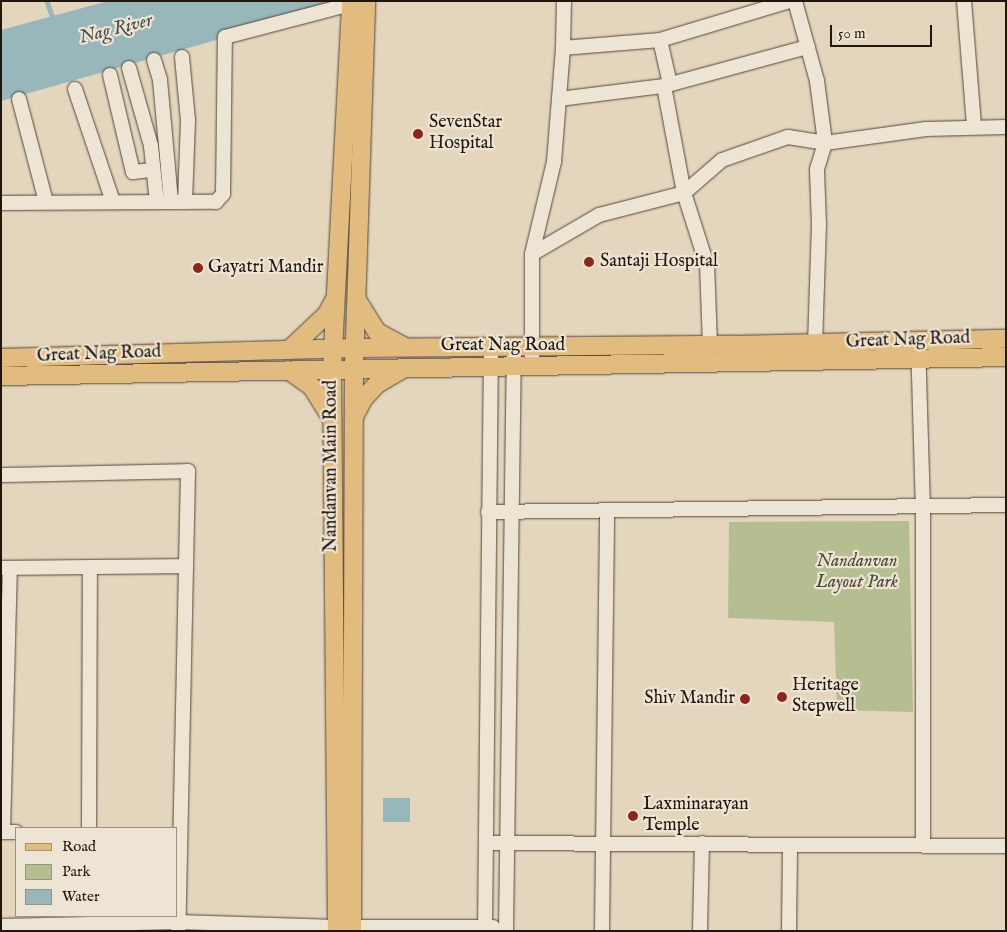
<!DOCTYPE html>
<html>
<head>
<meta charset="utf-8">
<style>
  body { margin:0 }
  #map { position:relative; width:1007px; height:932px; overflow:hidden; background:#e4d6bc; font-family:"IM FELL English",serif }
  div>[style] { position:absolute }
  .green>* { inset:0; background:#b4be91 }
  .water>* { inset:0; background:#98b7ba }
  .stream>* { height:4.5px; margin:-2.25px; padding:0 2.25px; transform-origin:2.25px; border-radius:2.25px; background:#98b7ba }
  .roads { filter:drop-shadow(0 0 1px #52463a) drop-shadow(0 0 1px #52463a) }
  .minor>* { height:14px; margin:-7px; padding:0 7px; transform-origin:7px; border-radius:7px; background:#ede4d3 }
  .major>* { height:18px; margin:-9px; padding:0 9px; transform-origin:9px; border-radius:9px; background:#e2bb7e }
  .dots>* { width:14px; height:14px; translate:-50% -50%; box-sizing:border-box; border:2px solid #ede4d3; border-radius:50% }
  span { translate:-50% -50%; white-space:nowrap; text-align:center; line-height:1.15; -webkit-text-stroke:4.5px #ede4d3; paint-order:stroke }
  .poi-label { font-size:18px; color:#21160e }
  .left { translate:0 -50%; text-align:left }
  .right { translate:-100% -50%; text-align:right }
  .street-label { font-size:18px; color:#21160e }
  .park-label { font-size:18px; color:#4d4835; font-style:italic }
  .water-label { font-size:19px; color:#4b4e4a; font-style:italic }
  .frame { position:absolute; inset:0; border:2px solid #21160e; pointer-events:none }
  .legend { position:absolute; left:15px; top:827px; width:162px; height:90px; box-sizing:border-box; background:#ede4d3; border:1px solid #9b9284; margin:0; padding:6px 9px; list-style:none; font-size:15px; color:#21160e }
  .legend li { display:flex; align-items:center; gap:10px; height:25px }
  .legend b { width:25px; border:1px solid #9b9284 }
  .scale { position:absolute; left:830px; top:25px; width:102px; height:22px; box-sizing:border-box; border:2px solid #21160e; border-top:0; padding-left:6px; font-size:15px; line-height:18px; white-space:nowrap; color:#21160e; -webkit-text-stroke:4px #ede4d3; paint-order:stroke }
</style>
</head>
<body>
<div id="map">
  <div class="green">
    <div style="clip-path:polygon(909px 521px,913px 712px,837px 710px,834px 622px,728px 618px,729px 522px)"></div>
  </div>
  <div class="water">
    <div style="clip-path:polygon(108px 1px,354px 1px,1px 101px,1px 30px)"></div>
    <div style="clip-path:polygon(383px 798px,410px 798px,410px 822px,383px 822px)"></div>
  </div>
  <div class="stream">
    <div style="left:47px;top:1px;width:21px;rotate:71deg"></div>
  </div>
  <div class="roads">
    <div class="minor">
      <div style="left:795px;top:1px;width:83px;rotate:74.6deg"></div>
      <div style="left:817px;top:81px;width:63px;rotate:82.6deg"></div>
      <div style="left:825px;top:143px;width:102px;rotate:-7.9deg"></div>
      <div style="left:926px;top:129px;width:80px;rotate:-1.4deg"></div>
      <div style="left:964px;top:1px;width:125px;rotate:85.4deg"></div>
      <div style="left:563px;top:48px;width:47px;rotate:-88.8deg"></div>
      <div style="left:182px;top:57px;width:63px;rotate:84.6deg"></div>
      <div style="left:188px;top:120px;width:82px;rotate:92.1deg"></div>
      <div style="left:154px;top:60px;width:21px;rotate:73deg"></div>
      <div style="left:160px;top:80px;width:122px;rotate:84.8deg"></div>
      <div style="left:129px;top:68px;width:81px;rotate:74.2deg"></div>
      <div style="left:151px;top:146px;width:56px;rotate:83.9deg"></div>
      <div style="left:110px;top:75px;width:100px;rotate:76.7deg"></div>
      <div style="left:133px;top:172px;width:20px;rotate:-6deg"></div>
      <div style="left:670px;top:84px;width:45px;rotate:-102.8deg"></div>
      <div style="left:660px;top:40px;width:136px;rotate:-16.7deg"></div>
      <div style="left:75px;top:89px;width:119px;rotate:71.4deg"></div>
      <div style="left:19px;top:99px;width:106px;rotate:75.3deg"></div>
      <div style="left:559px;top:99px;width:106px;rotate:-7.1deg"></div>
      <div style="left:1px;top:203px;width:215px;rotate:-0.3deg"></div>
      <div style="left:216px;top:202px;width:11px;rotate:-49deg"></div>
      <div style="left:223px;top:194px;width:157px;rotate:-89.3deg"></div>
      <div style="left:225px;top:37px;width:130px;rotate:-14.7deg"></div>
      <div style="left:532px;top:254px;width:95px;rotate:-76.6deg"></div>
      <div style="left:554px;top:162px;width:114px;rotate:-85.5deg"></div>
      <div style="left:563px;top:48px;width:97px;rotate:-4.7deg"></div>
      <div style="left:918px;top:341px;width:166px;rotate:88.3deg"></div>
      <div style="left:923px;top:507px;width:338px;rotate:90deg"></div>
      <div style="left:710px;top:345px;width:80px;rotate:-92.1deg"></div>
      <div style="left:707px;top:265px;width:76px;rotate:-107.7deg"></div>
      <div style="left:684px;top:193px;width:109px;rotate:-100.6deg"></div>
      <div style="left:664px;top:86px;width:149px;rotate:-15.2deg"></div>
      <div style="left:532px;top:357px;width:103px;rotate:-90deg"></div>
      <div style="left:532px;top:254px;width:78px;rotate:-30.2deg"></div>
      <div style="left:599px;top:215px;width:88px;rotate:-14.5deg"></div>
      <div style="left:684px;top:193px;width:50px;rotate:-41deg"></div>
      <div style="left:722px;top:160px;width:70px;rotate:-19.2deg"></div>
      <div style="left:788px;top:137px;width:37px;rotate:9deg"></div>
      <div style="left:825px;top:143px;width:28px;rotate:107deg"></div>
      <div style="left:817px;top:170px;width:54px;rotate:87.9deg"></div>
      <div style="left:819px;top:224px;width:120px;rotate:91.9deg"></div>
      <div style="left:1px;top:475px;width:187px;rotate:-1.2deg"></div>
      <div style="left:188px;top:471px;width:460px;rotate:91.2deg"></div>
      <div style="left:488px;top:512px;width:518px;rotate:-0.77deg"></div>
      <div style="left:2px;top:568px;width:184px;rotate:-0.6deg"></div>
      <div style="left:89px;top:828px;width:261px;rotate:-89.8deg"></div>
      <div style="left:1px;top:832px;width:15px"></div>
      <div style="left:3px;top:832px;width:264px;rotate:-88.5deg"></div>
      <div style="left:486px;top:843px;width:520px;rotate:0.33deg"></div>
      <div style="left:1px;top:926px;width:177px;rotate:-1.3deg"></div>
      <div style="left:178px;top:922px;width:159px;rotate:1.8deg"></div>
      <div style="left:337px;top:927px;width:156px"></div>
      <div style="left:485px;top:931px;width:584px;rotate:-89.41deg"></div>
      <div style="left:506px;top:931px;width:585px;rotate:-89.22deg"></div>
      <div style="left:602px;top:931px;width:420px;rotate:-89.3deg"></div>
      <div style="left:700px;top:931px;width:88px;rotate:-88.7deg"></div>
      <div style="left:789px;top:931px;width:85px;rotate:-89.3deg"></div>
    </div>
    <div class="major">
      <div style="left:357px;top:300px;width:38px;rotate:58deg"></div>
      <div style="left:377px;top:332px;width:30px;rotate:28deg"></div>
      <div style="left:289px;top:350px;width:52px;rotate:-43.5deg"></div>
      <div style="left:327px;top:314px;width:15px;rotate:-62deg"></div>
      <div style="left:1px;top:358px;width:354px;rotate:-1.6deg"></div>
      <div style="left:355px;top:348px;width:379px;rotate:-0.5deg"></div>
      <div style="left:734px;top:345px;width:272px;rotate:-1.3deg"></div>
      <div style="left:288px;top:370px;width:29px;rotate:35deg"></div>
      <div style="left:312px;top:387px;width:36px;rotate:58deg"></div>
      <div style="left:1px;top:376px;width:1005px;rotate:-1.08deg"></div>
      <div style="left:355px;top:415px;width:18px;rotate:-63deg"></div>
      <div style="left:363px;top:399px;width:21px;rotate:-47deg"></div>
      <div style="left:377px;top:384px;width:28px;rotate:-30deg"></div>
      <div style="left:337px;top:931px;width:562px;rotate:-90.51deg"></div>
      <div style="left:332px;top:369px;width:368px;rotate:-87deg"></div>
      <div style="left:352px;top:931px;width:562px;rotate:-89.8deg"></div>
      <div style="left:354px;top:369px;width:368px;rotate:-88.1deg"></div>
    </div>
  </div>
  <div class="dots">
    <div style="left:418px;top:134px;background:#8f2418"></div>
    <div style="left:589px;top:262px;background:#8f2418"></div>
    <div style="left:198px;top:268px;background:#8f2418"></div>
    <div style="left:782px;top:697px;background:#8f2418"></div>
    <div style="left:745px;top:699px;background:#8f2418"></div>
    <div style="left:633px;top:816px;background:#8f2418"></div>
  </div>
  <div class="poi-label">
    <span class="left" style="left:429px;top:134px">SevenStar<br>Hospital</span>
    <span class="left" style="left:600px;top:262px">Santaji Hospital</span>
    <span class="left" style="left:208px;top:268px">Gayatri Mandir</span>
    <span class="left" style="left:792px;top:697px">Heritage<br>Stepwell</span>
    <span class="right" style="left:735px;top:699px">Shiv Mandir</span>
    <span class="left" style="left:643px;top:816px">Laxminarayan<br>Temple</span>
  </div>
  <div class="street-label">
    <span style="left:908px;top:341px;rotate:-2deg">Great Nag Road</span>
    <span style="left:503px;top:346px">Great Nag Road</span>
    <span style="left:99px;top:355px;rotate:-2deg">Great Nag Road</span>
    <span style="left:332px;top:466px;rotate:-90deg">Nandanvan Main Road</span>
  </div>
  <div class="park-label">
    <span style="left:857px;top:573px">Nandanvan<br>Layout Park</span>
  </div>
  <div class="water-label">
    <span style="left:116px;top:30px;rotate:-14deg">Nag River</span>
  </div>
  <div class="frame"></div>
  <ul class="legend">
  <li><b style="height:6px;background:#e2bb7e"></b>Road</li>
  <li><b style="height:14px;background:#b4be91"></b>Park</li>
  <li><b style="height:14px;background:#98b7ba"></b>Water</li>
  </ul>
  <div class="scale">50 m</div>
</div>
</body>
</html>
